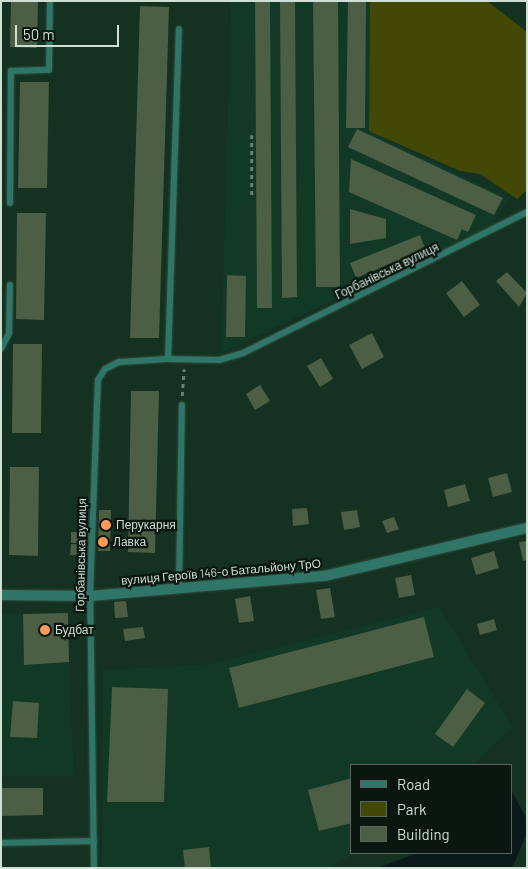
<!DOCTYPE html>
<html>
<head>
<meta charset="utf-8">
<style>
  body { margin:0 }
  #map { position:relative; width:528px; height:869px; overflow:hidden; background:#143121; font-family:Barlow,sans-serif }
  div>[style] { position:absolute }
  .built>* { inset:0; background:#123925 }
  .green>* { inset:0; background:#424905 }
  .water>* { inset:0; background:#0a191a }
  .building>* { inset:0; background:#4c5e44 }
  .path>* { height:2.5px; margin-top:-1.25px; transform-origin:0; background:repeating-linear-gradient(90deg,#6a8174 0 4px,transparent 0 8px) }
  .roads { filter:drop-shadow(0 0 1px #324d3e) drop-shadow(0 0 1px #324d3e) }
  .service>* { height:6px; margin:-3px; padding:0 3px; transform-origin:3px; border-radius:3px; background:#2f7568 }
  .minor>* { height:10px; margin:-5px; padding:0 5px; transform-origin:5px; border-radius:5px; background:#2f7568 }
  .dots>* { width:14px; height:14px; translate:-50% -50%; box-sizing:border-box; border:2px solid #0a160f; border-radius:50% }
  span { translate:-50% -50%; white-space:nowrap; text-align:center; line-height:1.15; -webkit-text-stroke:4.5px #0a160f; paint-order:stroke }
  .street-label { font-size:12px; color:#cedfd4 }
  .poi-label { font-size:12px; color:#cedfd4 }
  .left { translate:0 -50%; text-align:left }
  .frame { position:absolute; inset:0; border:2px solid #cedfd4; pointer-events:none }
  .legend { position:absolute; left:350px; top:764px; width:162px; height:90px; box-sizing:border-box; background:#0a160f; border:1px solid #58665e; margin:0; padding:6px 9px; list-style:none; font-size:15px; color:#cedfd4 }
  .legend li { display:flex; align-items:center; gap:10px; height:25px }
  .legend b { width:25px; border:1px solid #58665e }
  .scale { position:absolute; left:15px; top:25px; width:104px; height:22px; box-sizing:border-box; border:2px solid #cedfd4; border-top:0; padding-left:6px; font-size:15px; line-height:18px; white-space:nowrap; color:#cedfd4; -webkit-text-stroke:4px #0a160f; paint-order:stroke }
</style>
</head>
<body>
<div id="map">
  <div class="built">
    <div style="clip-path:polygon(231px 1px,370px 1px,369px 131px,509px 198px,492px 226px,221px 353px)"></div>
    <div style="clip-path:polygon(439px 607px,513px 727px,473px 765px,352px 765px,354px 853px,329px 868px,102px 868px,103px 670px,211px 664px)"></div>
    <div style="clip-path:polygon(1px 614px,23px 614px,24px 665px,69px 662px,74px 776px,1px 776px)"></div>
  </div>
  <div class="green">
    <div style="clip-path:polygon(370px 1px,487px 1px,527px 32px,527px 190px,517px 199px,480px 174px,460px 171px,369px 131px)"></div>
  </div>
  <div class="water">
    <div style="clip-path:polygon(512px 792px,527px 819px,527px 833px,512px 868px,377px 868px,418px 853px,512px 853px)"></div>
  </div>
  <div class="building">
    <div style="clip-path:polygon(11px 1px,38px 1px,37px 48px,10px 47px)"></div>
    <div style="clip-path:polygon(255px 1px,270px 1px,272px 308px,257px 308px)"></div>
    <div style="clip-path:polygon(280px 1px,295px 1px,297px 297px,282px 298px)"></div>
    <div style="clip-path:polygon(313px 1px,338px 1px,340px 287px,316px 287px)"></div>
    <div style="clip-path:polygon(348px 1px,366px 1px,365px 128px,346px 128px)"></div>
    <div style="clip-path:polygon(140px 6px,169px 7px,159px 338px,130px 338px)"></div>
    <div style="clip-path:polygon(20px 82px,49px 82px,47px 188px,18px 188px)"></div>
    <div style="clip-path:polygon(357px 129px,503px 198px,494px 215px,348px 147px)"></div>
    <div style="clip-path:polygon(351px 159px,476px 215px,468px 232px,462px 229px,457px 240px,349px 192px)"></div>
    <div style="clip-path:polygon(350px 209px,386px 219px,386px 238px,350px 244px)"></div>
    <div style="clip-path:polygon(17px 213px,46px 213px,44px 320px,16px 319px)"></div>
    <div style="clip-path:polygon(420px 235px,425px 249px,356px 278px,350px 263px)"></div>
    <div style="clip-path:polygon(507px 272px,527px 293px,519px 307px,496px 281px)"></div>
    <div style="clip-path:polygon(227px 275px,246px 276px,245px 337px,226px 337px)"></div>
    <div style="clip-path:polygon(462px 281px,480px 305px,464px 317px,446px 293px)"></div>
    <div style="clip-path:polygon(372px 333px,384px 357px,362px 369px,349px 345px)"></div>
    <div style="clip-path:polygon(13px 344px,42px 344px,41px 433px,12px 433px)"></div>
    <div style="clip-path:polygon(321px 358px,333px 379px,320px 387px,307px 366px)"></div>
    <div style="clip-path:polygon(260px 385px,270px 401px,255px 410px,246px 394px)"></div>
    <div style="clip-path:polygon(131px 391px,159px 391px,155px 553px,128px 552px)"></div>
    <div style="clip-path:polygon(10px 467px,39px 467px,38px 556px,9px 555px)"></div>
    <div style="clip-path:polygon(507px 473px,512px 492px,493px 497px,488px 478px)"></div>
    <div style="clip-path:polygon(465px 484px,470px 501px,448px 507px,444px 490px)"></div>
    <div style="clip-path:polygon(307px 508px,309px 524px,293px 526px,292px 509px)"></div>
    <div style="clip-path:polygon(99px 510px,111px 510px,110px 551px,98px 551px)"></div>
    <div style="clip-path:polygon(357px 510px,360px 527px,344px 530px,341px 512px)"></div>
    <div style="clip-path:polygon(394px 517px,399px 529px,387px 533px,382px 521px)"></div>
    <div style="clip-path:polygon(71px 532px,91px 532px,91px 543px,71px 543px)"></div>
    <div style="clip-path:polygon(527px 541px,527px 560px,523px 561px,519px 542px)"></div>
    <div style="clip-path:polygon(71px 544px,91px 545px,90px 555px,70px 555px)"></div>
    <div style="clip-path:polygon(494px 551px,499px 568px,476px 575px,471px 558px)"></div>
    <div style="clip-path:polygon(411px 575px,415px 595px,399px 598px,395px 578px)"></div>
    <div style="clip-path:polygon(330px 588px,335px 617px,321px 619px,316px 590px)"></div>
    <div style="clip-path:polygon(250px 596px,254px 621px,239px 623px,235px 599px)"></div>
    <div style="clip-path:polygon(126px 601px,128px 617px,115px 618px,114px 602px)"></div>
    <div style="clip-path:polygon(68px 613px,69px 662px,24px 665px,23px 614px)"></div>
    <div style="clip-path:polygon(424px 617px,434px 657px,239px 708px,229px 668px)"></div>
    <div style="clip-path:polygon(494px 619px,497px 630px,480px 635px,477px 624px)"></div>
    <div style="clip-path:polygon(143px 627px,145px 638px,125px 641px,123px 629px)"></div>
    <div style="clip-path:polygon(112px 687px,168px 689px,164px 802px,107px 802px)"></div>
    <div style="clip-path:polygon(467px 689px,485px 703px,453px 747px,435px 734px)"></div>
    <div style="clip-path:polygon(13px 701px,39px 703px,37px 738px,10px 737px)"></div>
    <div style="clip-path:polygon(352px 778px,352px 823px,319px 831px,308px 790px)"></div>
    <div style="clip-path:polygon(1px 788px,43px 788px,43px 815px,1px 816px)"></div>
    <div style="clip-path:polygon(209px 847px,211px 868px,185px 868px,183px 850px)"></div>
  </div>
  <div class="path">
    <div style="left:252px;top:135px;width:62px;rotate:90deg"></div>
    <div style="left:182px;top:396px;width:27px;rotate:-86deg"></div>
  </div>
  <div class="roads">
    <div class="service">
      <div style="left:10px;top:203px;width:132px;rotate:-89.6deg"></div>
      <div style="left:11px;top:71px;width:38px;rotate:-2deg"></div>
      <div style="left:49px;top:70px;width:69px;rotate:-89.2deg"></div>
      <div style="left:1px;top:349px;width:18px;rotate:-63deg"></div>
      <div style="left:9px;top:333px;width:48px;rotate:-88.8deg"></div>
      <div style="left:168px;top:359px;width:51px;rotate:1.1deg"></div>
      <div style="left:219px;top:360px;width:25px;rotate:-16deg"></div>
      <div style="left:243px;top:353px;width:317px;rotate:-26.4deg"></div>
      <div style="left:179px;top:588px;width:183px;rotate:-89.1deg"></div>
      <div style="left:1px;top:843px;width:93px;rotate:-1.2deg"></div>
      <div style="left:94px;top:868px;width:272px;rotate:-90.8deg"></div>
      <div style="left:90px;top:596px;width:216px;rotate:-87.9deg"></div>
      <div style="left:98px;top:380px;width:13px;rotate:-58deg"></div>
      <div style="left:105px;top:369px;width:16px;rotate:-27deg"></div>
      <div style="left:119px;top:362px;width:49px;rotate:-3.5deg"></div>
      <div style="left:168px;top:359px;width:330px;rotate:-88.1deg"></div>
    </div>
    <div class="minor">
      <div style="left:1px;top:595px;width:89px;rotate:0.6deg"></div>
      <div style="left:90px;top:596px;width:236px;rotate:-4.9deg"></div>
      <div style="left:325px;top:576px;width:208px;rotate:-13.4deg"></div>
    </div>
  </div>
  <div class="dots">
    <div style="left:106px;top:525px;background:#fe9b58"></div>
    <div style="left:103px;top:542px;background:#fe9b58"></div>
    <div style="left:45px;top:630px;background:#fe9b58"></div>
  </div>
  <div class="street-label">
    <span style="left:387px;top:271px;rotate:-26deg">Горбанівська вулиця</span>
    <span style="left:81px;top:555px;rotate:-89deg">Горбанівська вулиця</span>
    <span style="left:221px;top:572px;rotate:-5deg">вулиця Героїв 146-о Батальйону ТрО</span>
  </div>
  <div class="poi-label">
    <span class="left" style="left:116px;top:525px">Перукарня</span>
    <span class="left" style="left:113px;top:542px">Лавка</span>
    <span class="left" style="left:55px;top:630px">Будбат</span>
  </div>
  <div class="frame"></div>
  <ul class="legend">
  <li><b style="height:6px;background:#2f7568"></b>Road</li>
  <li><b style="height:14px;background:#424905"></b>Park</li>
  <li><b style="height:14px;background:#4c5e44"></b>Building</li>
  </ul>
  <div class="scale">50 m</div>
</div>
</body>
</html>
